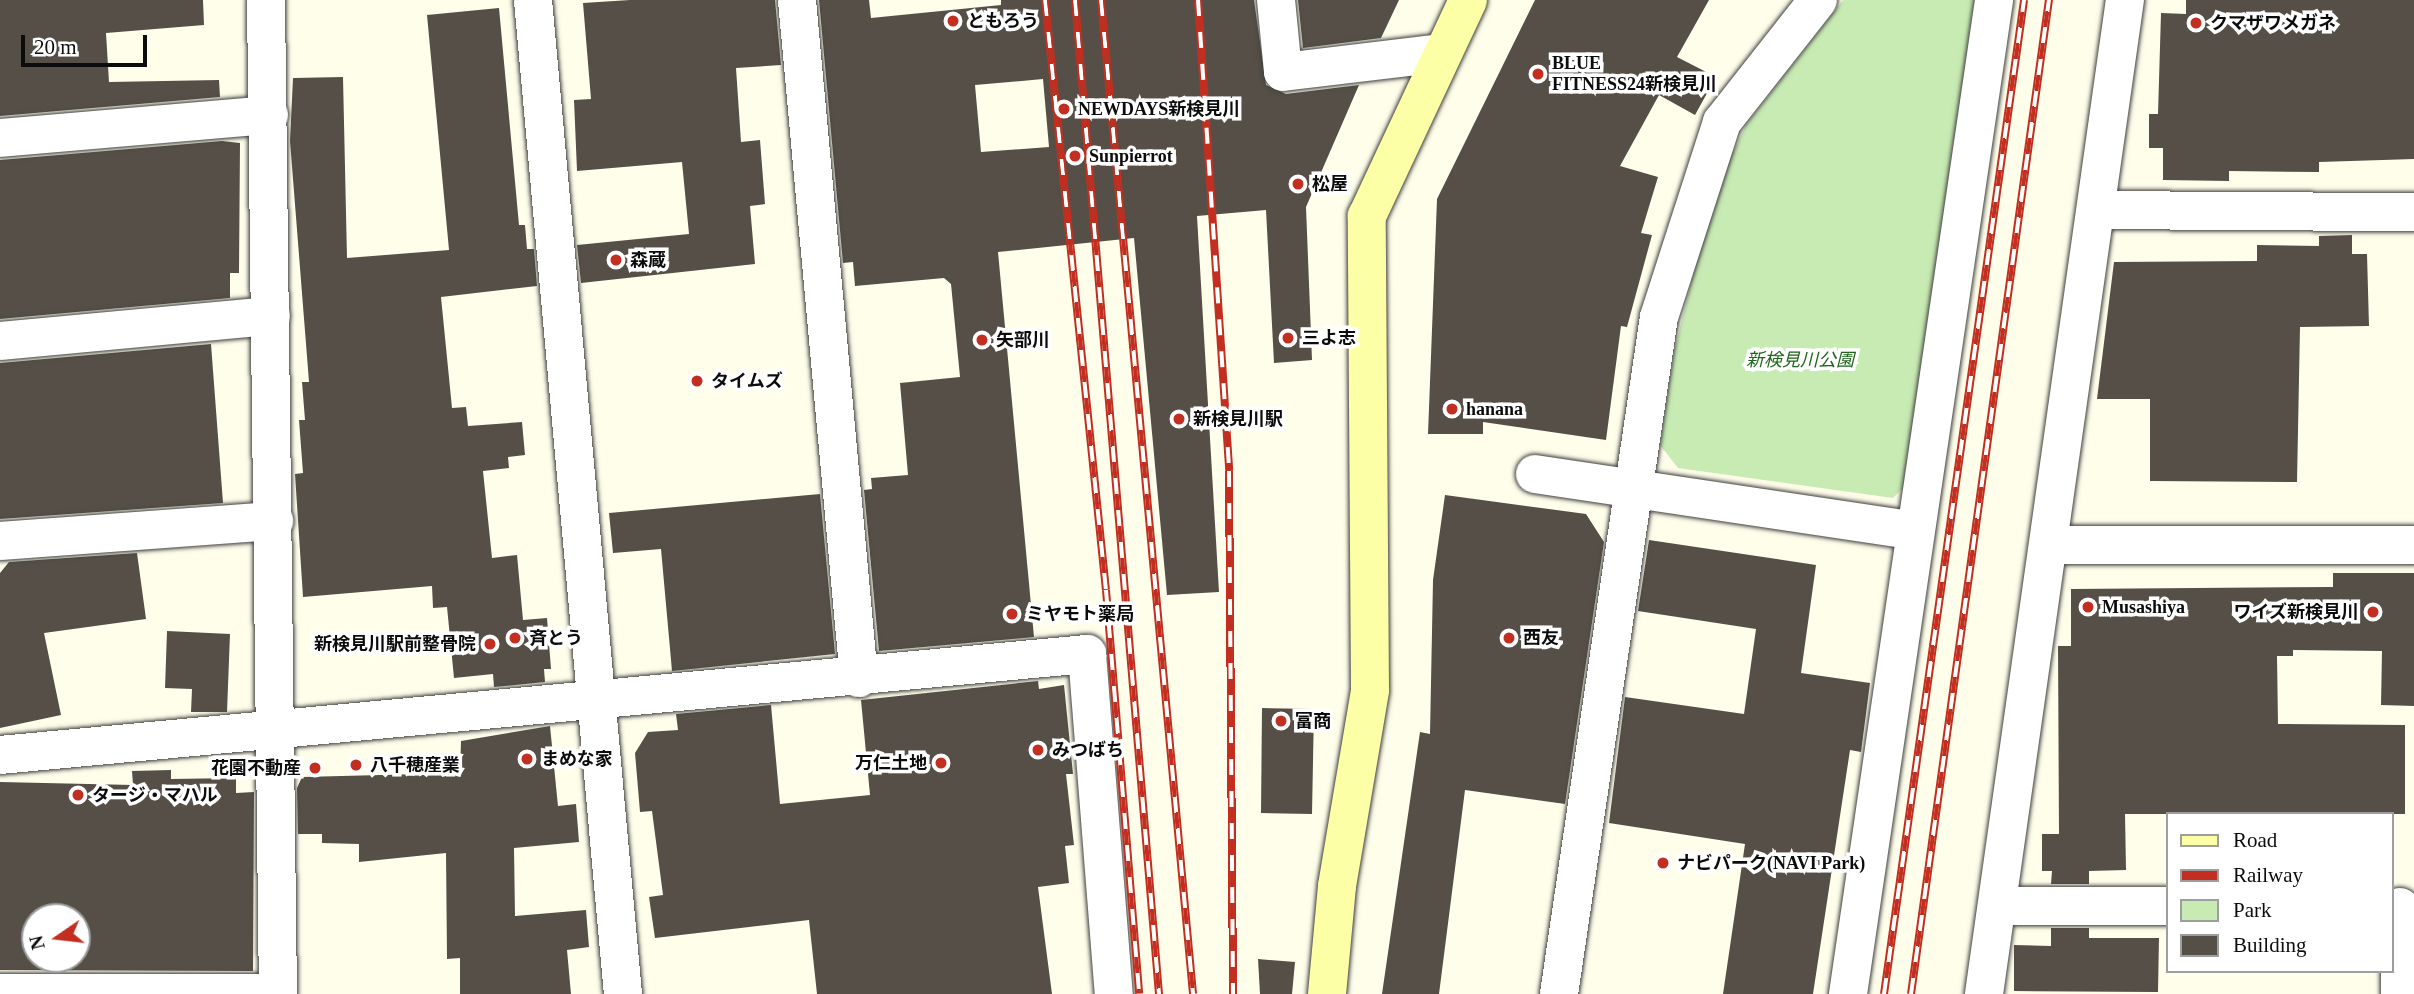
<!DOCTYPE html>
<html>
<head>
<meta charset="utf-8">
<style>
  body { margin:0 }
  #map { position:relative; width:2414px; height:994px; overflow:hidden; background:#fffeeb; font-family:"Times New Roman","Noto Sans JP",serif }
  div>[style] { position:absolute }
  .green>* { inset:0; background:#c8ebb4 }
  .building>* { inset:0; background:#554f48 }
  .roads { filter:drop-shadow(0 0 2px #3f3f3f) drop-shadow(0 0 2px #3f3f3f) }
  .street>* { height:38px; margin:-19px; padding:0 19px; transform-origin:19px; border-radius:19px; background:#fff }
  .secondary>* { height:38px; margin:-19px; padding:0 19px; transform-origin:19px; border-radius:19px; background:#fcffa6 }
  .rail>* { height:8px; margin-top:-4px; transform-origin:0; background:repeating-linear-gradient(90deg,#fff 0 16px,#c22e1f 0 32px); box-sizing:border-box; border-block:2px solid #c22e1f }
  .dots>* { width:19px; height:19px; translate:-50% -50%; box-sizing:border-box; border:4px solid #fff; border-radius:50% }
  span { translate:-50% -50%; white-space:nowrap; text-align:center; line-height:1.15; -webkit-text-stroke:7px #fff; paint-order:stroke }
  .poi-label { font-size:18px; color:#0c0c0c; font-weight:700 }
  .left { translate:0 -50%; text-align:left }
  .right { translate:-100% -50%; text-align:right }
  .park-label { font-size:18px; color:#1f661a; font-style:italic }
  .legend { position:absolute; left:2166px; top:812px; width:228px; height:161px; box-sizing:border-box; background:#fff; border:2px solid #9e9e9e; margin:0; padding:9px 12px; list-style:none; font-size:21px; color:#0c0c0c }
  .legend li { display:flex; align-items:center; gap:14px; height:35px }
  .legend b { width:35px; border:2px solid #9e9e9e }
  .north { position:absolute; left:21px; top:903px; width:70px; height:70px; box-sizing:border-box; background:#fff; border:2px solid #9e9e9e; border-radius:50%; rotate:256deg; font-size:19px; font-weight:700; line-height:28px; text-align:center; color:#0c0c0c }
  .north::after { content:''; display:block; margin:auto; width:24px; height:32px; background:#c22e1f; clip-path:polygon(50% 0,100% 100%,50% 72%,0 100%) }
  .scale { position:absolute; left:21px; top:35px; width:126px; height:32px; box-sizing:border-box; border:4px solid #0c0c0c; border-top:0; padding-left:9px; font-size:21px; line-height:24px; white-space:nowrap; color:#0c0c0c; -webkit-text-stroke:5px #fff; paint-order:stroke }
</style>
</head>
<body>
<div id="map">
  <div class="green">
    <div style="clip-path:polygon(1843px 0,1976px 0,1908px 483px,1893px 498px,1678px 468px,1660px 445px,1674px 353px,1712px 197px,1746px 125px)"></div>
  </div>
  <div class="building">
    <div style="clip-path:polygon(0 0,203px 0,204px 25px,106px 33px,109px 82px,219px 80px,220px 97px,0 116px)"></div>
    <div style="clip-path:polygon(630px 0,775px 0,781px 65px,736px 68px,741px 142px,760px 140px,765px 204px,750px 206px,755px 264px,581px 283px,577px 245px,689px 234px,682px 162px,577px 171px,574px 100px,591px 99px,583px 3px)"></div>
    <div style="clip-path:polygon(evenodd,819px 0,869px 0,871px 18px,1001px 5px,1001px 0,1254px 0,1266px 85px,1286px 94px,1359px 85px,1306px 207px,1312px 360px,1274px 363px,1266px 210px,1197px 216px,1219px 592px,1167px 595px,1134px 238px,998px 252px,1034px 637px,879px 651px,864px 490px,872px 489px,871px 478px,908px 475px,900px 383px,960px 377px,951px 284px,944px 278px,855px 286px,853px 262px,843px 263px,819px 0,1043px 79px,1049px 147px,981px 152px,975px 85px,1043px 79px)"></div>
    <div style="clip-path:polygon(1298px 0,1399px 0,1381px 38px,1303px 48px)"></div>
    <div style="clip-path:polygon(1535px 0,1709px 0,1677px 57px,1716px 77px,1695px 115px,1659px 95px,1620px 166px,1658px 177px,1641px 233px,1652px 235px,1627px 327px,1621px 326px,1606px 440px,1483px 422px,1483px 434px,1428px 434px,1437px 199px)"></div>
    <div style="clip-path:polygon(2186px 0,2414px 0,2414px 159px,2319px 162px,2319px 172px,2229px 171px,2229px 181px,2163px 180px,2163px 148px,2149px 148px,2149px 114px,2158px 114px,2161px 13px,2186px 14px)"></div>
    <div style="clip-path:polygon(499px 8px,519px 225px,525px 225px,527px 249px,534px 249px,537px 286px,441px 297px,452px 408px,466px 407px,468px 426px,522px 422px,525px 455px,508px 457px,509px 468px,483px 471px,492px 558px,517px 555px,523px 620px,547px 618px,551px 669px,544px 669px,545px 682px,494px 687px,493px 674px,454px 678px,447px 607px,433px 608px,432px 586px,303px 597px,295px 474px,303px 473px,299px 420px,305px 420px,302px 382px,309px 382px,290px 141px,293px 78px,343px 77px,347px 258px,449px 250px,427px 15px)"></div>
    <div style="clip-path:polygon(222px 141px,240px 143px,239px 273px,230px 273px,230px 298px,0 319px,0 160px)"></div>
    <div style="clip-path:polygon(2352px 235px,2352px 254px,2367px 254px,2369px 326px,2300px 327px,2297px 482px,2150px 481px,2150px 399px,2097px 399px,2114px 262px,2257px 261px,2257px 245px,2319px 246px,2319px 236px)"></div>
    <div style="clip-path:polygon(211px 344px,223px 503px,0 519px,0 363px)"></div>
    <div style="clip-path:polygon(820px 494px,835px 654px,672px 671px,661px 549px,613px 553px,609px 513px)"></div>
    <div style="clip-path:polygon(1445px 495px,1586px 514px,1604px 542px,1565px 804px,1465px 790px,1439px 994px,1382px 994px,1420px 732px,1430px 734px,1433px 580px)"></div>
    <div style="clip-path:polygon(1649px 540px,1816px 565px,1801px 673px,1870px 683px,1861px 752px,1850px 750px,1813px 994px,1723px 994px,1745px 844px,1609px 823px,1625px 697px,1744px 714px,1756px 629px,1638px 611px)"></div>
    <div style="clip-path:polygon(137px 553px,146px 619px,44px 633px,61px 715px,0 728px,0 573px,9px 562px)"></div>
    <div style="clip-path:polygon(2333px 573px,2414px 573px,2414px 706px,2381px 705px,2382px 651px,2293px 650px,2293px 656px,2277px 656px,2278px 724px,2405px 725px,2405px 814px,2125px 814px,2126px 870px,2089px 871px,2089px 884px,2051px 884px,2052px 871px,2042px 871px,2042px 834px,2059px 834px,2058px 646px,2071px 646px,2071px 589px,2333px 587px)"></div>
    <div style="clip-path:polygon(167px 631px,230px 634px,227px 712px,191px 712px,192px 689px,165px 688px)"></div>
    <div style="clip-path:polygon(1038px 681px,1039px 689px,1064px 685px,1073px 774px,1066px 774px,1074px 845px,1065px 846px,1069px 883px,1038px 887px,1052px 994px,817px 994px,809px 920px,655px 938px,649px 897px,663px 895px,652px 811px,640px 812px,635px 753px,648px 732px,678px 730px,676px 714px,771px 705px,780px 804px,870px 795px,861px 700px)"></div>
    <div style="clip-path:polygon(1262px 708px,1314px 709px,1312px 814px,1261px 813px)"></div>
    <div style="clip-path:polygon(550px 726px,558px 806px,576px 804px,579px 842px,514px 848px,515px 916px,586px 910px,589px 947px,567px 950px,571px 994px,460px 994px,460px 958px,447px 959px,446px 853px,359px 862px,359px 844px,322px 843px,322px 834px,298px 834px,297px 788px,302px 777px,460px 773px,461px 741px)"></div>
    <div style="clip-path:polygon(evenodd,171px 770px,171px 779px,236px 778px,236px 793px,254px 792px,253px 971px,0 970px,0 782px,133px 785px,132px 771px,171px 770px,35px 917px,77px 917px,77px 959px,35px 959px,35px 917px)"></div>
    <div style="clip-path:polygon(2051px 928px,2089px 928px,2089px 938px,2159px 938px,2158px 992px,2014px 991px,2014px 945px,2051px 946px)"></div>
    <div style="clip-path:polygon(1258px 959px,1295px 962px,1292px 994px,1260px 994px)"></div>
  </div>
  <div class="roads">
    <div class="street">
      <div style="left:266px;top:0;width:994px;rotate:89.31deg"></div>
      <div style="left:533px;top:0;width:998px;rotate:84.83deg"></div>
      <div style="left:797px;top:0;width:681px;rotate:84.78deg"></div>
      <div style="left:1276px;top:0;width:72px;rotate:84.4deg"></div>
      <div style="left:1283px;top:72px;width:161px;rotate:-6.8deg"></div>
      <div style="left:0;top:138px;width:270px;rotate:-4.9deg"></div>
      <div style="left:2097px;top:210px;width:317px;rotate:0.4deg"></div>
      <div style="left:0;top:341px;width:272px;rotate:-5.3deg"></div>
      <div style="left:1535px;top:474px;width:384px;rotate:8.5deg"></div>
      <div style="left:0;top:541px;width:275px;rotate:-4.2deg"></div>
      <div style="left:2049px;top:545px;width:365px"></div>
      <div style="left:0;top:755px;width:1092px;rotate:-5.31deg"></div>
      <div style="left:1087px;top:654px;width:341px;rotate:85.5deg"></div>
      <div style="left:1997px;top:906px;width:170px"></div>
      <div style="left:2400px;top:907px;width:87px;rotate:90deg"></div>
      <div style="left:0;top:993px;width:278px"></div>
      <div style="left:1559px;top:994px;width:684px;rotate:-81.6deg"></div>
      <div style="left:1659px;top:317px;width:205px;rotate:-72.1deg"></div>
      <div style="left:1722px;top:122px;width:155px;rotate:-51.8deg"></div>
      <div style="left:1848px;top:994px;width:1005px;rotate:-81.64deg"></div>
      <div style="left:1984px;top:994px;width:1004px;rotate:-81.93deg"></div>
    </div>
    <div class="secondary">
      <div style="left:1327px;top:994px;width:108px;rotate:-84.7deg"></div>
      <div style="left:1337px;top:886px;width:199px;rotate:-80.4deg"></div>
      <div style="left:1370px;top:690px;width:474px;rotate:-90.4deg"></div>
      <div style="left:1367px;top:216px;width:238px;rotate:-64.9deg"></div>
    </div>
  </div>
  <div class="rail">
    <div style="left:1045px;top:0;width:593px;rotate:84.1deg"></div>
    <div style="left:1106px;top:590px;width:405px;rotate:85.3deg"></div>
    <div style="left:1075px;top:0;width:998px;rotate:85.17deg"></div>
    <div style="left:1101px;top:0;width:998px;rotate:84.71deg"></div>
    <div style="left:1198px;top:0;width:472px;rotate:86.2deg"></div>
    <div style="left:1229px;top:471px;width:523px;rotate:89.56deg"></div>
    <div style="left:1884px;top:994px;width:1004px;rotate:-81.98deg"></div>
    <div style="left:1911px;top:994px;width:1004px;rotate:-82.1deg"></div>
  </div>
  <div class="dots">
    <div style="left:953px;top:21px;background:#c22e1f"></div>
    <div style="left:2196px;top:23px;background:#c22e1f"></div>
    <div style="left:1538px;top:74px;background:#c22e1f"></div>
    <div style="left:1064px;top:109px;background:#c22e1f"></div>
    <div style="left:1075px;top:156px;background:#c22e1f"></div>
    <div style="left:1298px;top:184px;background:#c22e1f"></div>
    <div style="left:616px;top:260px;background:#c22e1f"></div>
    <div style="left:1288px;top:338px;background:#c22e1f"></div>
    <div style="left:982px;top:340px;background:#c22e1f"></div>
    <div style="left:697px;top:381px;background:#c22e1f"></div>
    <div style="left:1452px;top:409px;background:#c22e1f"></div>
    <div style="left:1179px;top:419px;background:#c22e1f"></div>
    <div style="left:2088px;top:607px;background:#c22e1f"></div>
    <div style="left:2373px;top:612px;background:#c22e1f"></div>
    <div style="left:1012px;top:614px;background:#c22e1f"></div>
    <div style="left:515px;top:638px;background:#c22e1f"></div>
    <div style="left:1509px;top:638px;background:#c22e1f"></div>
    <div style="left:490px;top:644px;background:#c22e1f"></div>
    <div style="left:1281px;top:721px;background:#c22e1f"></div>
    <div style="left:1038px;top:750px;background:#c22e1f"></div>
    <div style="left:527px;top:759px;background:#c22e1f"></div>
    <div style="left:941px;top:763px;background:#c22e1f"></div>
    <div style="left:356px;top:765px;background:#c22e1f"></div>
    <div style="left:315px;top:768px;background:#c22e1f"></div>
    <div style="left:78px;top:795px;background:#c22e1f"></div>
    <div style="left:1663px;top:863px;background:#c22e1f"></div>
  </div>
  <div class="poi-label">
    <span class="left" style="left:967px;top:21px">ともろう</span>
    <span class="left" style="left:2210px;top:23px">クマザワメガネ</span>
    <span class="left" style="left:1552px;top:74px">BLUE<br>FITNESS24新検見川</span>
    <span class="left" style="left:1078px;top:109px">NEWDAYS新検見川</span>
    <span class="left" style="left:1089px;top:156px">Sunpierrot</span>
    <span class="left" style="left:1312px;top:184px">松屋</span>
    <span class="left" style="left:630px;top:260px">森蔵</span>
    <span class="left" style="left:1302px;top:338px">三よ志</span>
    <span class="left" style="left:996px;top:340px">矢部川</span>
    <span class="left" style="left:711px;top:381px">タイムズ</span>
    <span class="left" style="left:1466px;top:409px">hanana</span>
    <span class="left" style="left:1193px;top:419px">新検見川駅</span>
    <span class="left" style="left:2102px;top:607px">Musashiya</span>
    <span class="right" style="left:2359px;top:612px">ワイズ新検見川</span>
    <span class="left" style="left:1026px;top:614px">ミヤモト薬局</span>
    <span class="left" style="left:529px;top:638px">斉とう</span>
    <span class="left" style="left:1523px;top:638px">西友</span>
    <span class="right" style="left:476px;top:644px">新検見川駅前整骨院</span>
    <span class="left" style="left:1295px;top:721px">富商</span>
    <span class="left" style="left:1052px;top:750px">みつばち</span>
    <span class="left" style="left:541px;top:759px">まめな家</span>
    <span class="right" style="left:927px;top:763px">万仁土地</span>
    <span class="left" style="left:370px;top:765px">八千穂産業</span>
    <span class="right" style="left:301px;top:768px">花園不動産</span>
    <span class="left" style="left:92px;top:795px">タージ・マハル</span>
    <span class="left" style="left:1677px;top:863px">ナビパーク(NAVI Park)</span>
  </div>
  <div class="park-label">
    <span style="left:1800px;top:360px">新検見川公園</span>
  </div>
  <ul class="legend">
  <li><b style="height:9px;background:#fcffa6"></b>Road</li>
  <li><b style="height:9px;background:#c22e1f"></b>Railway</li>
  <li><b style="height:19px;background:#c8ebb4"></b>Park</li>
  <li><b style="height:19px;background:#554f48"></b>Building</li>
  </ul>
  <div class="north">N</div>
  <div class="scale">20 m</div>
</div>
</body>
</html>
